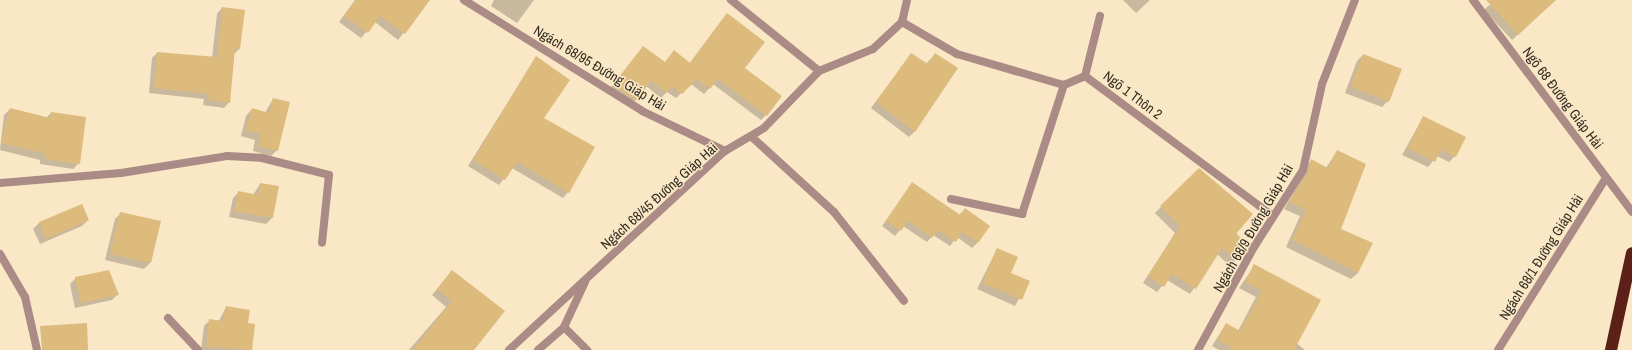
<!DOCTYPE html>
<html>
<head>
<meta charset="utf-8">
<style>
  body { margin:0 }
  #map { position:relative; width:1632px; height:350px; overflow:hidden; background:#f9e7c6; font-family:"Archivo Narrow",sans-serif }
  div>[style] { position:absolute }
  .shadow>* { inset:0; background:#0003 }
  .building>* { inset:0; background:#dcbb7d }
  .street>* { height:8px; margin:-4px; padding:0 4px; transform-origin:4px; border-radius:4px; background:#aa8b85 }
  .highway>* { height:12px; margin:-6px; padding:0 6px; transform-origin:6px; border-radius:6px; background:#5b2018 }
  span { translate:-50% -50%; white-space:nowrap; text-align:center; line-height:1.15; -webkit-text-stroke:3px #f9e7c6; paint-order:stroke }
  .street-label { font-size:14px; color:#332c20 }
</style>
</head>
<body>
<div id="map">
  <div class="shadow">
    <div style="clip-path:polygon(355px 0,399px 0,418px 14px,398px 40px,375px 22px,361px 38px,339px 22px)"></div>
    <div style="clip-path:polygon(494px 0,534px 0,517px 23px,491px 6px)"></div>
    <div style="clip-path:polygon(1123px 0,1150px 0,1136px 13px)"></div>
    <div style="clip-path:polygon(1495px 0,1555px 0,1512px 40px,1484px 10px)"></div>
    <div style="clip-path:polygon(222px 8px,239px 49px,234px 54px,229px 102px,224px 108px,203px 105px,204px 99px,149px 93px,152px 58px,157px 53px,212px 58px,217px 14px)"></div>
    <div style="clip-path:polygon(722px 20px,766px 115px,761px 120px,713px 84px,704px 94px,691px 84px,676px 98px,667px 92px,661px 98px,646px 86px,630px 106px,608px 91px,643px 47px,664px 63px,674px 52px,689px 64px)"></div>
    <div style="clip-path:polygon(911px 54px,926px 64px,935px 54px,915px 131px,909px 137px,871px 108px)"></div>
    <div style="clip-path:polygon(1363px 55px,1388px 101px,1382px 107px,1345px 93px,1357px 61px)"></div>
    <div style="clip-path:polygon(536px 57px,543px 118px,568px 192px,563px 198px,512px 168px,499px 185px,468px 166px)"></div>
    <div style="clip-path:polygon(273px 99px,277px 150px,271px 156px,253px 151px,255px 140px,241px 136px,246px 116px,252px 109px,265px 113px)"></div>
    <div style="clip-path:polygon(10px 109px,46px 118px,51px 113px,79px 163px,73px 169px,40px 164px,40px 160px,0 150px,4px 115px)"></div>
    <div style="clip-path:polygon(1423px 117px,1455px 156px,1449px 162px,1437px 156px,1428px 167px,1402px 155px)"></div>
    <div style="clip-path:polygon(1337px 151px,1340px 229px,1358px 273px,1351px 279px,1286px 247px,1300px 216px,1284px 209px,1301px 180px,1305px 167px,1311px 161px,1326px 168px)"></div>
    <div style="clip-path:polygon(1199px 169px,1246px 249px,1230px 266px,1217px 254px,1190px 294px,1167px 280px,1157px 292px,1143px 283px,1175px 233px,1155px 213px)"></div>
    <div style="clip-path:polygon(912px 183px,959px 215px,965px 209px,989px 226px,977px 243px,972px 248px,957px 237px,950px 246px,933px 235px,927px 242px,903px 226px,895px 236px,882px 226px)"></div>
    <div style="clip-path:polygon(260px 184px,278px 187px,272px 218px,266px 224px,229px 217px,233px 198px,239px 192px,253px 195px)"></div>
    <div style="clip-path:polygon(82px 205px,88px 220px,82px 226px,40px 244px,33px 229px,39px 223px)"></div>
    <div style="clip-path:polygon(121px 213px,160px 222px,150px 263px,144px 269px,105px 260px,115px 219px)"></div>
    <div style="clip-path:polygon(997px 249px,1009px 273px,1028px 282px,1015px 306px,977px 289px)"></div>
    <div style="clip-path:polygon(1255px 265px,1296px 343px,1305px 350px,1219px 350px,1212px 346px,1226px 324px,1238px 331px,1256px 297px,1239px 288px)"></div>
    <div style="clip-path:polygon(452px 271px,472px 350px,409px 350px,446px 307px,432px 295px)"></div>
    <div style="clip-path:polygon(76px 278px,118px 294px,112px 300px,75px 308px,70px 284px)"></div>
    <div style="clip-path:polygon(226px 307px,246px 324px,254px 325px,251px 350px,201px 350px,204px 326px,210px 320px,219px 321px)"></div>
  </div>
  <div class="building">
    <div style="clip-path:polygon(356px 0,430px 0,405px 34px,380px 16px,368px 33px,344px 16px)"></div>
    <div style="clip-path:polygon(1486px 0,1556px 0,1518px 35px)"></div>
    <div style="clip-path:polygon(222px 7px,245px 10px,240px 49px,235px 48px,230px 103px,208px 100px,209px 94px,154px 88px,157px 52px,217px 57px)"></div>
    <div style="clip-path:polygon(727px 13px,765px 42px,745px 68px,782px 96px,767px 116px,718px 79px,710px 89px,697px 79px,682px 94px,672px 86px,667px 93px,651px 81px,636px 101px,613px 85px,643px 46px,665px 62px,674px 50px,690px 63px)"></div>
    <div style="clip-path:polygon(911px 53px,928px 64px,935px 53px,958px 68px,915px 132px,876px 102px)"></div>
    <div style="clip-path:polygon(1363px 54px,1402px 69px,1389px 102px,1351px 87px)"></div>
    <div style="clip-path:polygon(536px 56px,570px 80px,544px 118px,595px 147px,569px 193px,517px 162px,505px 180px,473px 160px)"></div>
    <div style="clip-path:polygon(273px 98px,290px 102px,278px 151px,258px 146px,261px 134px,246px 130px,252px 108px,269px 113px)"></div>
    <div style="clip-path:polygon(10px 108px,50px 118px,51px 112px,86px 117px,80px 164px,45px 159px,46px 154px,1px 143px)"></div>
    <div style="clip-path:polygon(1423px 116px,1466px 137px,1456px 157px,1441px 150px,1435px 162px,1408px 148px)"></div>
    <div style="clip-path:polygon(1337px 150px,1366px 164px,1341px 229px,1373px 243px,1358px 273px,1292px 240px,1306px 210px,1290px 202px,1291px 198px,1308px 173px,1311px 159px,1328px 168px)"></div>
    <div style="clip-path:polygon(1199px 168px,1253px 214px,1236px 234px,1249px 245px,1237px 260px,1222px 248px,1196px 289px,1172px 274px,1164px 287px,1148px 276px,1180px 226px,1160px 206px)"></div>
    <div style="clip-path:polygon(912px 182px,960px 215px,965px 208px,990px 226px,978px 243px,962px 232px,956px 242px,938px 230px,932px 238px,908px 221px,901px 231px,886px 221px)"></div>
    <div style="clip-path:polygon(260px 183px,279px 186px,273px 218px,234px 211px,238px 191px,258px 195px)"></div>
    <div style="clip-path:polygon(82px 204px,89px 220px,46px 239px,39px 222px)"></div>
    <div style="clip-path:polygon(120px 212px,161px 221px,151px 263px,110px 254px)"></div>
    <div style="clip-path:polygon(997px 248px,1018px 257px,1011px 273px,1030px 281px,1022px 300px,982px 283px)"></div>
    <div style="clip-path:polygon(1254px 264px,1321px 300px,1294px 350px,1229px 350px,1231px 347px,1217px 340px,1226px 323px,1240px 331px,1262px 291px,1245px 282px)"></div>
    <div style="clip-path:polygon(109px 270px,119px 295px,81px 303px,75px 277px)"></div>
    <div style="clip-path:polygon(452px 270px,505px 311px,474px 350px,413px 350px,452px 301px,437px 289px)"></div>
    <div style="clip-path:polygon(226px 306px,250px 310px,248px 323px,255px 324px,252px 350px,206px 347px,209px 319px,223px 321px)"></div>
    <div style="clip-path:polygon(87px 323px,88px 350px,42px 350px,40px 326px)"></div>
  </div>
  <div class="street">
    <div style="left:464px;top:0;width:210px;rotate:31.9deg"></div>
    <div style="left:642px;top:111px;width:92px;rotate:25.7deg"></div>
    <div style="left:731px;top:0;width:113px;rotate:38.9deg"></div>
    <div style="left:1473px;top:0;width:265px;rotate:53.1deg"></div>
    <div style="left:902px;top:22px;width:64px;rotate:30.2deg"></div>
    <div style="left:957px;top:54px;width:111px;rotate:16.2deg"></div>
    <div style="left:1085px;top:76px;width:62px;rotate:-76deg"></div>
    <div style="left:753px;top:138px;width:110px;rotate:42.4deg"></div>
    <div style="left:834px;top:212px;width:113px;rotate:51.8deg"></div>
    <div style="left:0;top:183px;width:121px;rotate:-4.7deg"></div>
    <div style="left:121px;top:173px;width:107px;rotate:-9.1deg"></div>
    <div style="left:227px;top:156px;width:35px;rotate:3deg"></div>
    <div style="left:262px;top:158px;width:69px;rotate:14.2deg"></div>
    <div style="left:329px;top:175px;width:68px;rotate:95.9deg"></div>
    <div style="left:951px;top:199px;width:73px;rotate:11.9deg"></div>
    <div style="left:1022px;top:214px;width:136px;rotate:-72deg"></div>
    <div style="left:1064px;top:85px;width:23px;rotate:-23deg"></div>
    <div style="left:1085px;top:76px;width:234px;rotate:36.7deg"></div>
    <div style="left:0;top:254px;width:50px;rotate:59.8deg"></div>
    <div style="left:25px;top:297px;width:54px;rotate:77.2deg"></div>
    <div style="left:168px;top:318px;width:44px;rotate:46.8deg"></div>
    <div style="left:564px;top:327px;width:33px;rotate:45deg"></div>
    <div style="left:509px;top:350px;width:294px;rotate:-42.7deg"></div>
    <div style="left:725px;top:151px;width:45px;rotate:-30.5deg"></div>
    <div style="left:764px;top:128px;width:79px;rotate:-46deg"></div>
    <div style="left:819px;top:71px;width:58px;rotate:-22.2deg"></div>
    <div style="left:873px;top:49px;width:40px;rotate:-43deg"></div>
    <div style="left:902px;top:22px;width:23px;rotate:-77deg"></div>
    <div style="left:538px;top:350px;width:35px;rotate:-41deg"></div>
    <div style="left:564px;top:327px;width:50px;rotate:-65deg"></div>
    <div style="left:1198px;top:350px;width:117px;rotate:-61.5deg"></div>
    <div style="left:1254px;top:247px;width:91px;rotate:-57.5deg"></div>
    <div style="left:1303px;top:170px;width:88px;rotate:-77.5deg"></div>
    <div style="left:1322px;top:84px;width:90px;rotate:-68.6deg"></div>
    <div style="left:1498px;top:350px;width:203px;rotate:-57.9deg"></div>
  </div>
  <div class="highway">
    <div style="left:1611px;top:350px;width:99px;rotate:-77.8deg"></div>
  </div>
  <div class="street-label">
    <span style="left:600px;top:68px;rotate:31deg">Ngách 68/95 Đường Giáp Hải</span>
    <span style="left:1133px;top:95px;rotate:37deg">Ngõ 1 Thôn 2</span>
    <span style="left:1563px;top:98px;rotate:53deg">Ngõ 68 Đường Giáp Hải</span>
    <span style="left:659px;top:196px;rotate:-42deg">Ngách 68/45 Đường Giáp Hải</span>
    <span style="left:1253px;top:228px;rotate:-60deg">Ngách 68/9 Đường Giáp Hải</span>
    <span style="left:1541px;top:257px;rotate:-58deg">Ngách 68/1 Đường Giáp Hải</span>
  </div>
</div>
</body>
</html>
